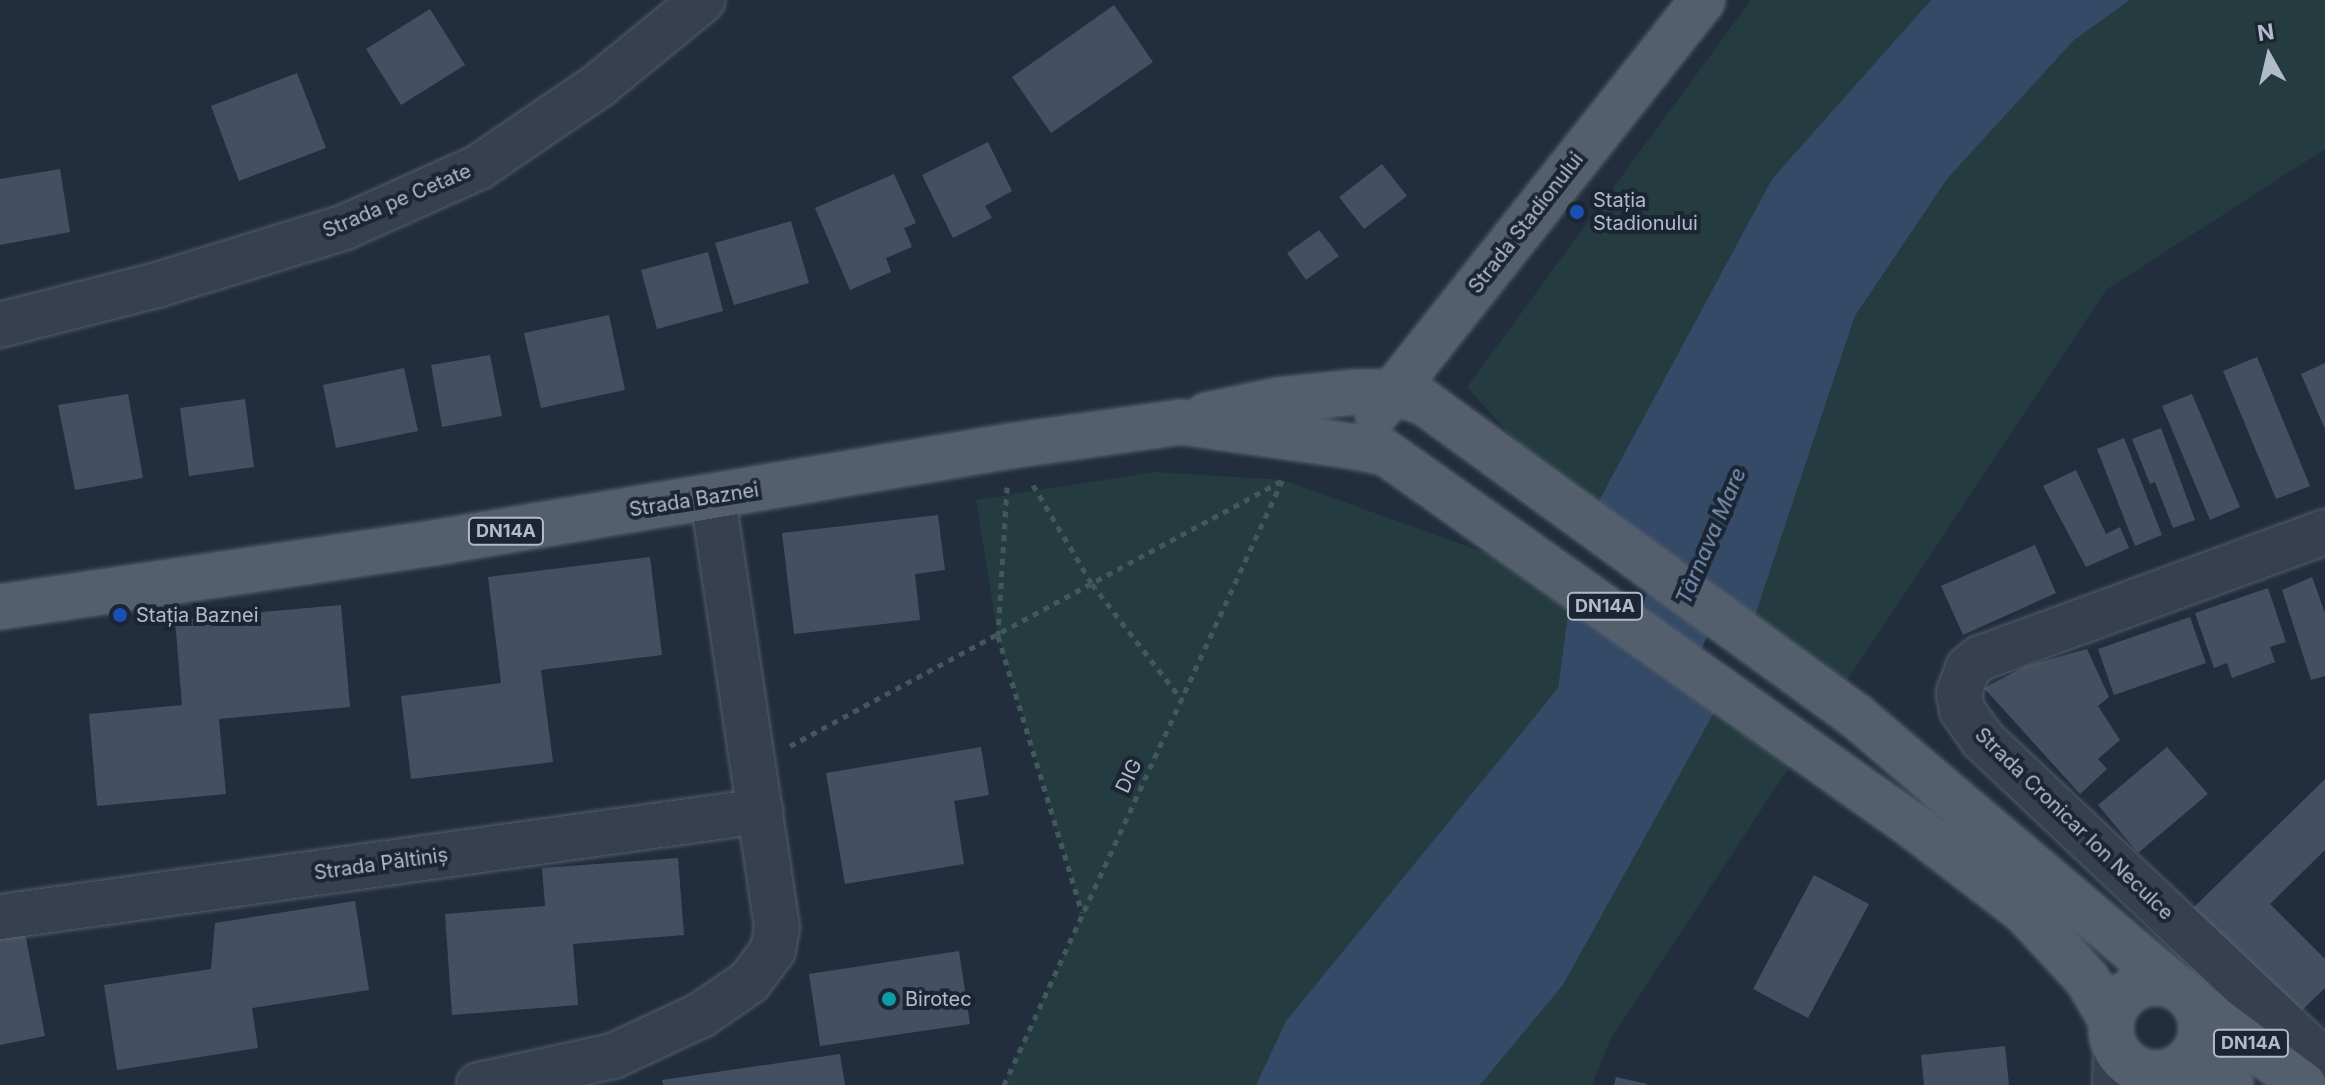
<!DOCTYPE html>
<html>
<head>
<meta charset="utf-8">
<style>
  body { margin:0 }
  #map { position:relative; width:2325px; height:1085px; overflow:hidden; background:#222e3e; font-family:Inter,sans-serif }
  div>[style] { position:absolute }
  .green>* { inset:0; background:#243c3f }
  .water>* { inset:0; background:#354a66 }
  .river>* { height:72px; margin:-36px; padding:0 36px; transform-origin:36px; border-radius:36px; background:#354a66 }
  .building>* { inset:0; background:#435062 }
  .path>* { height:5px; margin-top:-2.5px; transform-origin:0; background:repeating-linear-gradient(90deg,#42595c 0 6px,transparent 0 12px) }
  .roads { filter:drop-shadow(0 0 2px #545e6c) drop-shadow(0 0 2px #545e6c) }
  .minor>* { height:44px; margin:-22px; padding:0 22px; transform-origin:22px; border-radius:22px; background:#36404e }
  .major>* { height:44px; margin:-22px; padding:0 22px; transform-origin:22px; border-radius:22px; background:#545f6e }
  .major>.ring { margin:-22px; padding:0; box-sizing:content-box; background:none; border:44px solid #545f6e; border-radius:50% }
  .dots>* { width:22px; height:22px; translate:-50% -50%; box-sizing:border-box; border:4px solid #1b2533; border-radius:50% }
  span { translate:-50% -50%; white-space:nowrap; text-align:center; line-height:1.15; -webkit-text-stroke:8px #1b2533; paint-order:stroke }
  .shield-label span { padding:2px 6px; background:#1b2533; border:2px solid; border-radius:6px; -webkit-text-stroke-width:0 }
  .shield-label { font-size:18px; color:#b2bbc9; font-weight:700 }
  .poi-label { font-size:20px; color:#b2bbc9 }
  .left { translate:0 -50%; text-align:left }
  .street-label { font-size:20px; color:#b2bbc9 }
  .water-label { font-size:22px; color:#7892b2; font-style:italic }
  .north { position:absolute; left:2229px; top:16px; width:80px; height:80px; -webkit-text-stroke:6px #1b2533; paint-order:stroke; rotate:352deg; font-size:22px; font-weight:700; line-height:32px; text-align:center; color:#b2bbc9 }
  .north::after { content:''; display:block; margin:auto; width:28px; height:36px; background:#b2bbc9; clip-path:polygon(50% 0,100% 100%,50% 72%,0 100%) }
</style>
</head>
<body>
<div id="map">
  <div class="green">
    <div style="clip-path:polygon(1751px 0,1931px 0,1772px 179px,1588px 521px,1467px 387px)"></div>
    <div style="clip-path:polygon(2130px 0,2325px 0,2325px 149px,2106px 290px,1834px 700px,1748px 637px,1855px 316px,1947px 179px,2073px 41px)"></div>
    <div style="clip-path:polygon(1155px 472px,1283px 480px,1572px 584px,1558px 688px,1286px 1021px,1256px 1085px,1004px 1085px,1083px 914px,998px 636px,976px 500px)"></div>
    <div style="clip-path:polygon(1726px 691px,1803px 746px,1610px 1040px,1592px 1085px,1480px 1085px,1563px 985px)"></div>
  </div>
  <div class="water">
    <div style="clip-path:polygon(1931px 0,2130px 0,2073px 41px,1947px 179px,1855px 316px,1748px 637px,1588px 521px,1772px 179px)"></div>
    <div style="clip-path:polygon(1572px 584px,1726px 691px,1563px 985px,1480px 1085px,1256px 1085px,1286px 1021px,1558px 688px)"></div>
  </div>
  <div class="river">
    <div style="left:1632px;top:720px;width:213px;rotate:-66.8deg"></div>
  </div>
  <div class="building">
    <div style="clip-path:polygon(1114px 5px,1153px 62px,1051px 133px,1012px 77px)"></div>
    <div style="clip-path:polygon(430px 9px,465px 65px,401px 105px,366px 49px)"></div>
    <div style="clip-path:polygon(297px 73px,326px 148px,239px 181px,211px 106px)"></div>
    <div style="clip-path:polygon(988px 142px,1012px 191px,985px 206px,992px 218px,953px 238px,922px 175px)"></div>
    <div style="clip-path:polygon(1382px 164px,1407px 196px,1364px 229px,1339px 197px)"></div>
    <div style="clip-path:polygon(60px 169px,70px 232px,0 245px,0 179px)"></div>
    <div style="clip-path:polygon(894px 174px,916px 223px,904px 228px,912px 247px,886px 258px,891px 272px,850px 290px,815px 208px)"></div>
    <div style="clip-path:polygon(791px 221px,809px 283px,734px 305px,715px 243px)"></div>
    <div style="clip-path:polygon(1319px 230px,1339px 256px,1306px 280px,1287px 253px)"></div>
    <div style="clip-path:polygon(708px 252px,723px 311px,657px 329px,641px 270px)"></div>
    <div style="clip-path:polygon(609px 315px,625px 390px,541px 408px,524px 333px)"></div>
    <div style="clip-path:polygon(490px 355px,502px 416px,442px 427px,431px 365px)"></div>
    <div style="clip-path:polygon(2257px 357px,2310px 486px,2276px 499px,2223px 371px)"></div>
    <div style="clip-path:polygon(2325px 363px,2325px 429px,2301px 374px)"></div>
    <div style="clip-path:polygon(404px 368px,418px 431px,336px 448px,323px 385px)"></div>
    <div style="clip-path:polygon(128px 394px,143px 478px,75px 490px,58px 405px)"></div>
    <div style="clip-path:polygon(2192px 394px,2240px 507px,2210px 520px,2162px 406px)"></div>
    <div style="clip-path:polygon(245px 399px,254px 467px,189px 476px,180px 408px)"></div>
    <div style="clip-path:polygon(2161px 428px,2195px 520px,2173px 528px,2155px 482px,2150px 484px,2132px 439px)"></div>
    <div style="clip-path:polygon(2124px 438px,2162px 535px,2135px 546px,2097px 449px)"></div>
    <div style="clip-path:polygon(2076px 470px,2106px 534px,2120px 527px,2129px 548px,2086px 567px,2043px 486px)"></div>
    <div style="clip-path:polygon(938px 515px,945px 570px,915px 574px,920px 620px,794px 634px,782px 533px)"></div>
    <div style="clip-path:polygon(2035px 545px,2056px 593px,1963px 635px,1941px 586px)"></div>
    <div style="clip-path:polygon(650px 557px,662px 655px,541px 670px,553px 762px,411px 779px,401px 696px,501px 683px,488px 577px)"></div>
    <div style="clip-path:polygon(2312px 577px,2325px 613px,2325px 676px,2311px 680px,2282px 590px)"></div>
    <div style="clip-path:polygon(2268px 588px,2286px 642px,2270px 647px,2275px 662px,2232px 678px,2227px 663px,2214px 668px,2195px 613px)"></div>
    <div style="clip-path:polygon(341px 605px,350px 707px,219px 719px,226px 794px,97px 806px,89px 714px,182px 705px,175px 620px)"></div>
    <div style="clip-path:polygon(2190px 617px,2206px 663px,2114px 695px,2098px 649px)"></div>
    <div style="clip-path:polygon(2087px 649px,2109px 697px,2098px 706px,2120px 740px,2098px 759px,2107px 769px,2080px 794px,1984px 688px,2026px 666px)"></div>
    <div style="clip-path:polygon(981px 747px,989px 795px,954px 801px,964px 864px,845px 884px,826px 773px)"></div>
    <div style="clip-path:polygon(2167px 747px,2208px 794px,2138px 853px,2098px 805px)"></div>
    <div style="clip-path:polygon(2325px 779px,2325px 850px,2270px 904px,2325px 959px,2325px 988px,2292px 1020px,2187px 914px)"></div>
    <div style="clip-path:polygon(678px 858px,684px 935px,573px 944px,578px 1005px,452px 1015px,445px 914px,545px 906px,542px 868px)"></div>
    <div style="clip-path:polygon(1814px 875px,1869px 904px,1808px 1018px,1753px 989px)"></div>
    <div style="clip-path:polygon(355px 901px,369px 990px,252px 1008px,258px 1048px,117px 1070px,104px 985px,211px 969px,215px 923px)"></div>
    <div style="clip-path:polygon(25px 933px,45px 1036px,0 1045px,0 938px)"></div>
    <div style="clip-path:polygon(959px 951px,970px 1024px,820px 1046px,809px 974px)"></div>
    <div style="clip-path:polygon(2005px 1046px,2009px 1085px,1924px 1085px,1921px 1055px)"></div>
    <div style="clip-path:polygon(840px 1054px,845px 1085px,663px 1085px,662px 1080px)"></div>
    <div style="clip-path:polygon(1616px 1077px,1647px 1084px,1647px 1085px,1614px 1085px)"></div>
  </div>
  <div class="path">
    <div style="left:1033px;top:485px;width:115px;rotate:59.2deg"></div>
    <div style="left:1092px;top:584px;width:147px;rotate:52.2deg"></div>
    <div style="left:1007px;top:487px;width:149px;rotate:93.5deg"></div>
    <div style="left:998px;top:636px;width:289px;rotate:73.1deg"></div>
    <div style="left:790px;top:746px;width:562px;rotate:-28.34deg"></div>
    <div style="left:1004px;top:1085px;width:665px;rotate:-65.29deg"></div>
  </div>
  <div class="roads">
    <div class="minor">
      <div style="left:0;top:325px;width:162px;rotate:-14.3deg"></div>
      <div style="left:157px;top:285px;width:197px;rotate:-17.1deg"></div>
      <div style="left:345px;top:227px;width:147px;rotate:-24.1deg"></div>
      <div style="left:479px;top:167px;width:145px;rotate:-34.3deg"></div>
      <div style="left:599px;top:85px;width:134px;rotate:-39.3deg"></div>
      <div style="left:2325px;top:532px;width:367px;rotate:159.9deg"></div>
      <div style="left:1980px;top:658px;width:16px;rotate:140deg"></div>
      <div style="left:1968px;top:668px;width:27px;rotate:110deg"></div>
      <div style="left:1959px;top:693px;width:17px;rotate:80deg"></div>
      <div style="left:1962px;top:710px;width:35px;rotate:55deg"></div>
      <div style="left:1982px;top:739px;width:471px;rotate:43.3deg"></div>
      <div style="left:0;top:917px;width:768px;rotate:-7.93deg"></div>
      <div style="left:479px;top:1085px;width:137px;rotate:-12.2deg"></div>
      <div style="left:613px;top:1056px;width:97px;rotate:-25deg"></div>
      <div style="left:701px;top:1015px;width:58px;rotate:-34.5deg"></div>
      <div style="left:749px;top:982px;width:40px;rotate:-53deg"></div>
      <div style="left:773px;top:950px;width:23px;rotate:-80deg"></div>
      <div style="left:777px;top:927px;width:435px;rotate:-98.5deg"></div>
      <div style="left:2115px;top:1085px;width:35px;rotate:-88deg"></div>
      <div style="left:2173px;top:1085px;width:22px;rotate:-63deg"></div>
    </div>
    <div class="major">
      <div style="left:1377px;top:412px;width:525px;rotate:-51.65deg"></div>
      <div style="left:1207px;top:415px;width:74px;rotate:-11.8deg"></div>
      <div style="left:1279px;top:400px;width:78px;rotate:-5.9deg"></div>
      <div style="left:1357px;top:392px;width:35px"></div>
      <div style="left:1392px;top:392px;width:35px;rotate:18deg"></div>
      <div style="left:1425px;top:403px;width:533px;rotate:35.99deg"></div>
      <div style="left:1856px;top:716px;width:419px;rotate:40.3deg"></div>
      <div style="left:0;top:607px;width:450px;rotate:-8.4deg"></div>
      <div style="left:445px;top:541px;width:573px;rotate:-9.54deg"></div>
      <div style="left:1010px;top:446px;width:173px;rotate:-8deg"></div>
      <div style="left:1181px;top:422px;width:171px;rotate:8.1deg"></div>
      <div style="left:1350px;top:446px;width:37px;rotate:11deg"></div>
      <div style="left:1386px;top:453px;width:646px;rotate:35.29deg"></div>
      <div style="left:1913px;top:826px;width:141px;rotate:37.5deg"></div>
      <div style="left:2025px;top:912px;width:91px;rotate:47.2deg"></div>
      <div style="left:2087px;top:979px;width:48px;rotate:59.7deg"></div>
      <div class="ring" style="left:2111px;top:983px;width:46px;height:46px"></div>
      <div style="left:2196px;top:1005px;width:134px;rotate:36.5deg"></div>
      <div style="left:2191px;top:1058px;width:48px;rotate:34deg"></div>
    </div>
  </div>
  <div class="dots">
    <div style="left:1577px;top:212px;background:#1a4fb4"></div>
    <div style="left:120px;top:615px;background:#1a4fb4"></div>
    <div style="left:889px;top:999px;background:#0f9aa8"></div>
  </div>
  <div class="shield-label">
    <span style="left:506px;top:531px">DN14A</span>
    <span style="left:1605px;top:606px">DN14A</span>
    <span style="left:2251px;top:1043px">DN14A</span>
  </div>
  <div class="poi-label">
    <span class="left" style="left:1593px;top:212px">Stația<br>Stadionului</span>
    <span class="left" style="left:136px;top:615px">Stația Baznei</span>
    <span class="left" style="left:905px;top:999px">Birotec</span>
  </div>
  <div class="street-label">
    <span style="left:397px;top:201px;rotate:-23deg">Strada pe Cetate</span>
    <span style="left:1526px;top:223px;rotate:-52deg">Strada Stadionului</span>
    <span style="left:694px;top:500px;rotate:-9deg">Strada Baznei</span>
    <span style="left:1129px;top:776px;rotate:-65deg">DIG</span>
    <span style="left:2074px;top:824px;rotate:44deg">Strada Cronicar Ion Neculce</span>
    <span style="left:381px;top:864px;rotate:-8deg">Strada Păltiniș</span>
  </div>
  <div class="water-label">
    <span style="left:1711px;top:536px;rotate:-67deg">Târnava Mare</span>
  </div>
  <div class="north">N</div>
</div>
</body>
</html>
